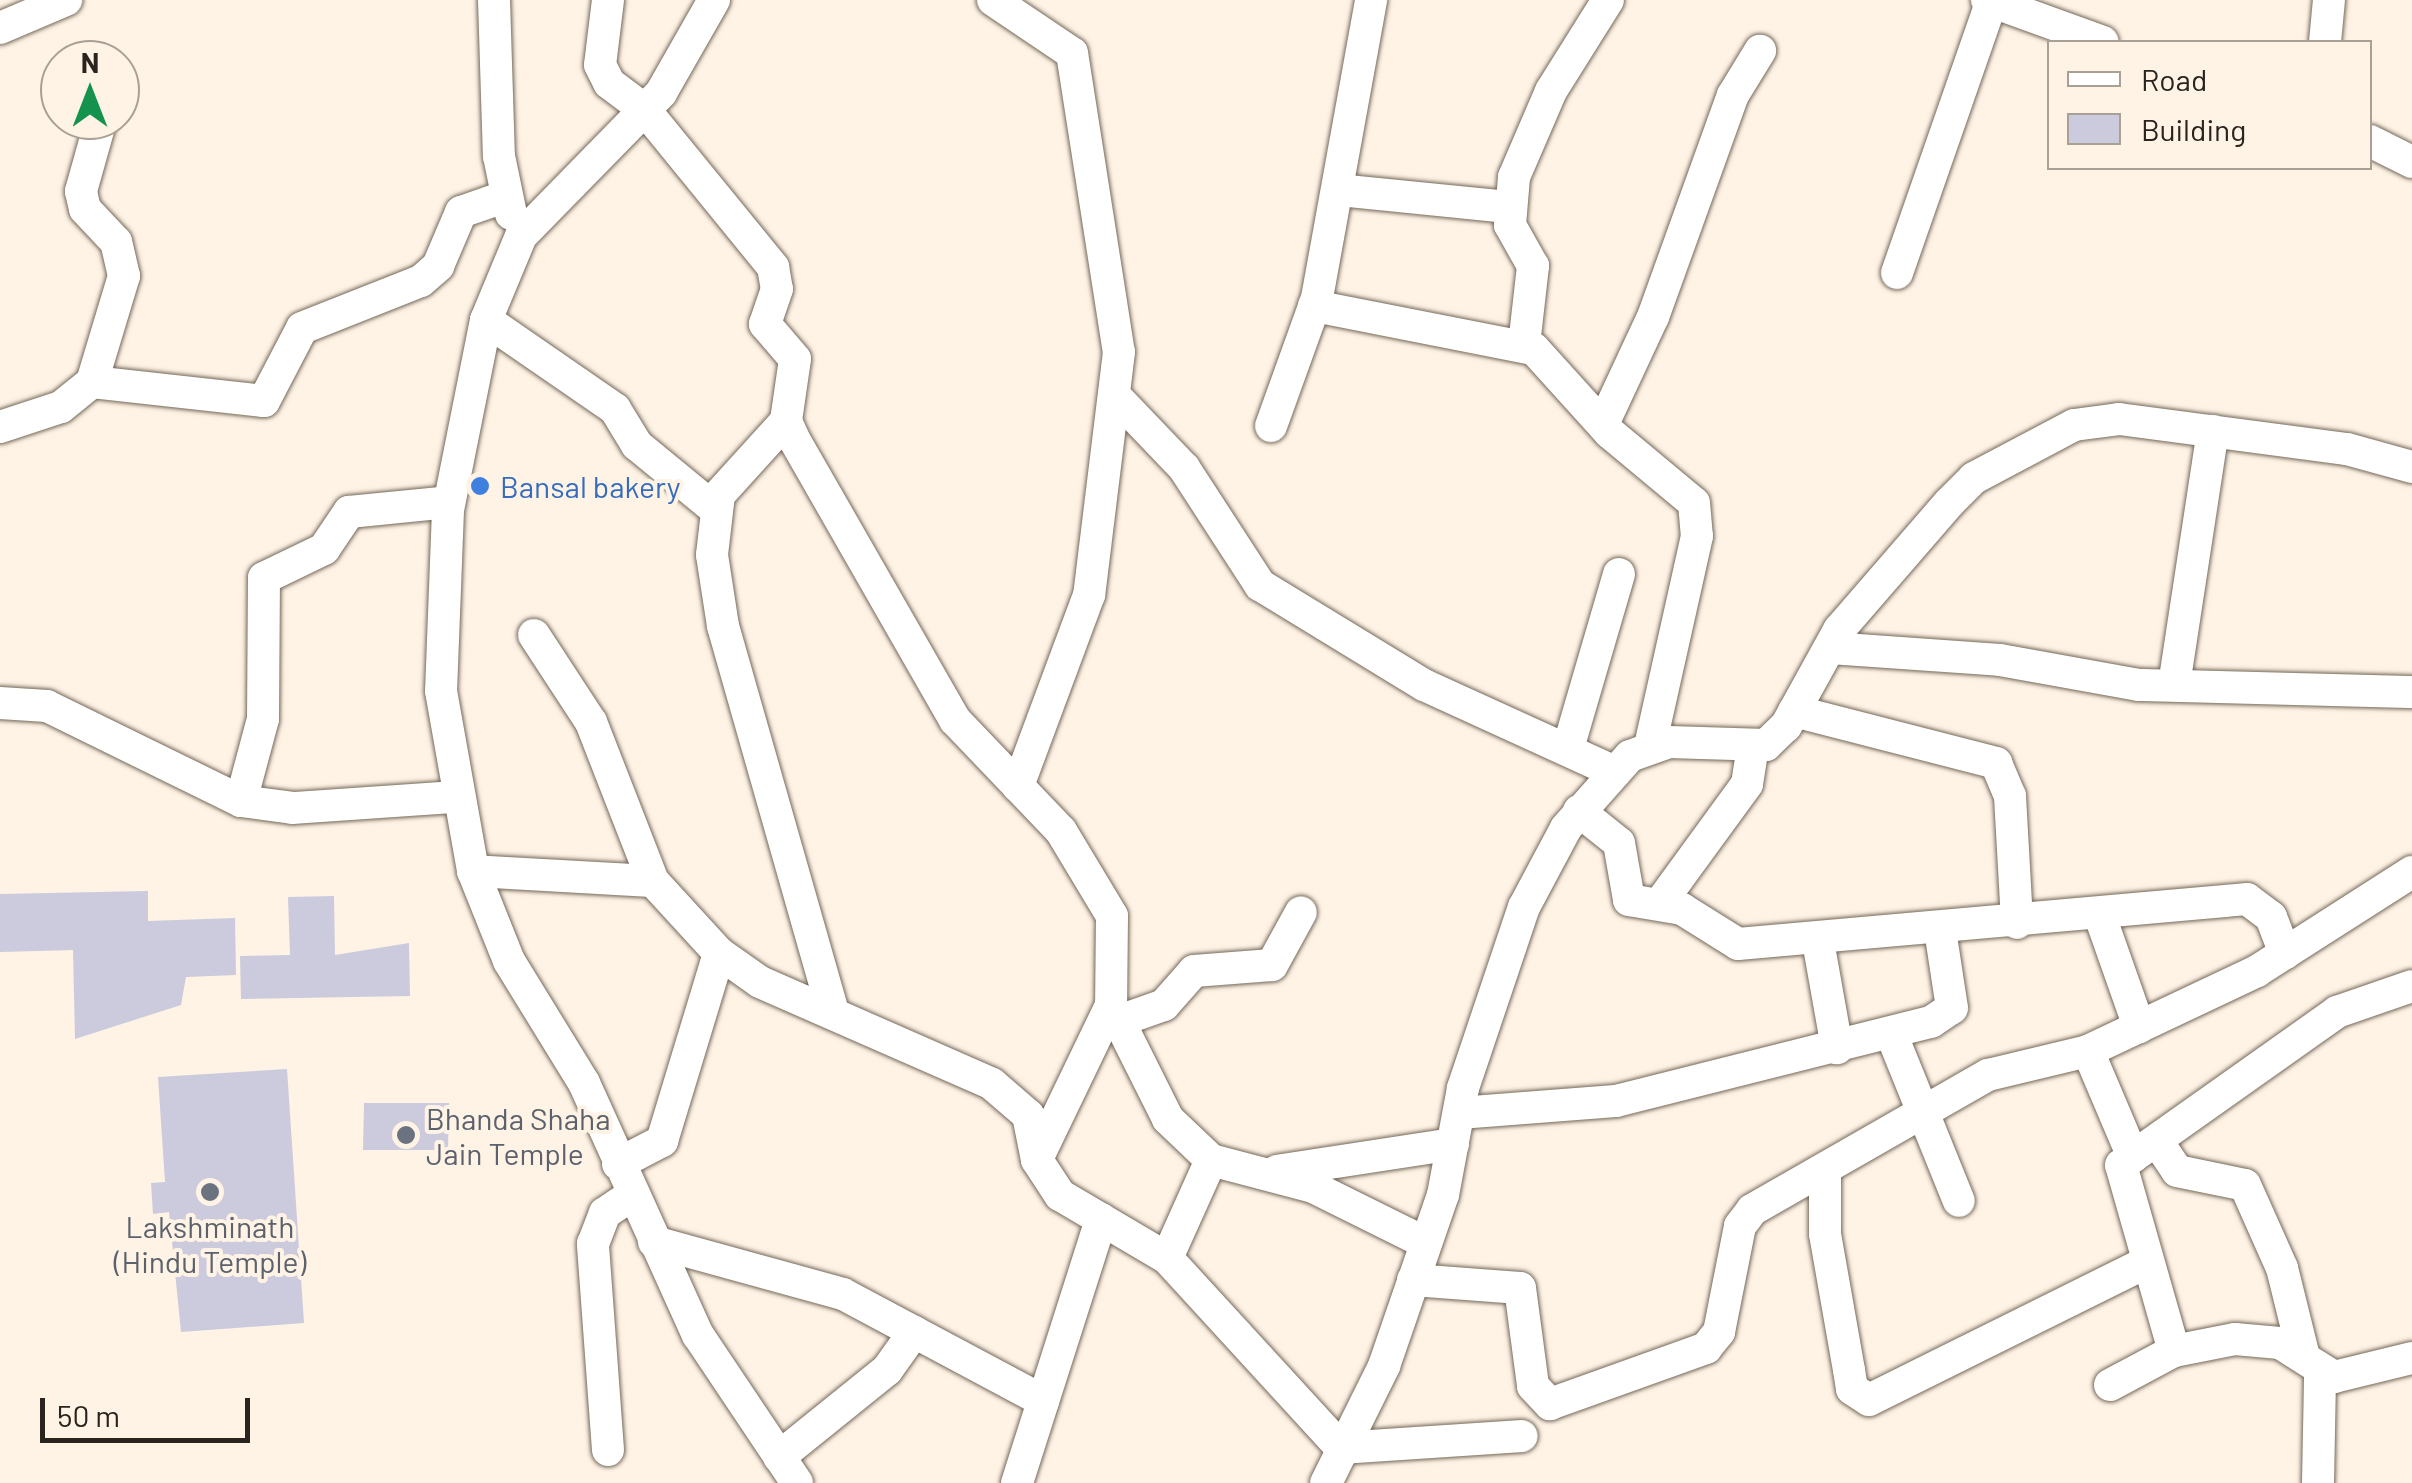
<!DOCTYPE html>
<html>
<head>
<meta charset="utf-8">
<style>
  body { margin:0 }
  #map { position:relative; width:2412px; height:1483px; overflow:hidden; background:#fef3e5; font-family:Barlow,sans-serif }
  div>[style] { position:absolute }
  .building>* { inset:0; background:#cccadd }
  .roads { filter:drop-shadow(0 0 2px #746859) drop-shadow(0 0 2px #746859) }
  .minor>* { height:32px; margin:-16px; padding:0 16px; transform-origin:16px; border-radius:16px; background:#fff }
  .dots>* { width:28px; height:28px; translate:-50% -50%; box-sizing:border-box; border:5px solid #fef3e5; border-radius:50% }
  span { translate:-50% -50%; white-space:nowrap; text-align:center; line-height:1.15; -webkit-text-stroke:8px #fef3e5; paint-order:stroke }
  .shop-label { font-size:30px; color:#366cbe }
  .left { translate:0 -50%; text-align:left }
  .worship-label { font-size:30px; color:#5b616d }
  .legend { position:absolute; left:2047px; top:40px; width:325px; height:130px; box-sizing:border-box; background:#fef3e5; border:2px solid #a9a095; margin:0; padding:12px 18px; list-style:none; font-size:30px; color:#29241e }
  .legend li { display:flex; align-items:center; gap:20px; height:50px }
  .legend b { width:50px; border:2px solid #a9a095 }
  .north { position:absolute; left:40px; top:40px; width:100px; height:100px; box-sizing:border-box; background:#fef3e5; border:2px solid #a9a095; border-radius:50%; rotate:0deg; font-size:28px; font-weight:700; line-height:40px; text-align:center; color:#29241e }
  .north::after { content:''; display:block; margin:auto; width:35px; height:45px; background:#15924e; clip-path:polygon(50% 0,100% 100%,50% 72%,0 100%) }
  .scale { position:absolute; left:40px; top:1398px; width:210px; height:45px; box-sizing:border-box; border:5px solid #29241e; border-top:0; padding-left:12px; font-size:30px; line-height:35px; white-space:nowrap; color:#29241e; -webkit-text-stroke:8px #fef3e5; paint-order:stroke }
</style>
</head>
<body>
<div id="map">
  <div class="building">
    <div style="clip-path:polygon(148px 891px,148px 921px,235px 918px,236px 975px,186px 977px,181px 1005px,75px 1039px,73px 950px,0 952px,0 894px)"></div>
    <div style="clip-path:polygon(334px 896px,335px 955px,409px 943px,410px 996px,241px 999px,240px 956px,290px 955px,288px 897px)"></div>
    <div style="clip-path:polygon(287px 1069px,304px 1323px,181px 1332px,169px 1212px,153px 1214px,151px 1183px,165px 1182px,158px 1077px)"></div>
    <div style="clip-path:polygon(364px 1103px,449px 1103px,448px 1150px,363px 1150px)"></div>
  </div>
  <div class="roads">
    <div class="minor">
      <div style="left:494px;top:0;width:156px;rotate:88.2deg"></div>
      <div style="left:499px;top:156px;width:59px;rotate:78.3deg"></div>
      <div style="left:608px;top:0;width:65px;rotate:97deg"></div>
      <div style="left:600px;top:65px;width:20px;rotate:63deg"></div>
      <div style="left:609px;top:83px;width:45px;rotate:36.9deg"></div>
      <div style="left:645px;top:110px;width:203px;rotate:50.8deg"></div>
      <div style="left:773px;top:267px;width:22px;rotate:80deg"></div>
      <div style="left:777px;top:289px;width:37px;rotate:109deg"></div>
      <div style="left:765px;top:324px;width:46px;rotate:49.4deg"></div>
      <div style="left:795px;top:359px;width:63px;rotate:98.3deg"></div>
      <div style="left:786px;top:421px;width:20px;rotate:66deg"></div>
      <div style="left:794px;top:439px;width:324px;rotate:60.2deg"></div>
      <div style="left:955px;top:720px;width:153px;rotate:46.3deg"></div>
      <div style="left:1061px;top:831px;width:99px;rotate:59deg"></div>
      <div style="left:1112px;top:916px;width:89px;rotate:90.6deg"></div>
      <div style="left:1111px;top:1005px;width:127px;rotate:63.4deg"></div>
      <div style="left:1168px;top:1119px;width:59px;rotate:43.6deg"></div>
      <div style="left:1211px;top:1160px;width:106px;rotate:14.8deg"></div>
      <div style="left:1313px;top:1187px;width:126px;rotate:26.4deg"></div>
      <div style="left:714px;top:0;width:107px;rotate:119.7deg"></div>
      <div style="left:661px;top:93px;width:200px;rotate:134.4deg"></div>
      <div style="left:521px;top:236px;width:91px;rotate:112.6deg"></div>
      <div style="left:486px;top:320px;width:194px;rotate:101.3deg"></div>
      <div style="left:448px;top:510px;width:181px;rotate:92.2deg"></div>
      <div style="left:441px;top:691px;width:183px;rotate:79.9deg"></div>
      <div style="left:473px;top:871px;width:97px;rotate:68.2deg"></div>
      <div style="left:509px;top:961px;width:143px;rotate:58.4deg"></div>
      <div style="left:584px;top:1083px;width:277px;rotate:65.7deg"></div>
      <div style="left:698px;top:1335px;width:178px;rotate:56.2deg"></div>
      <div style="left:993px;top:0;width:95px;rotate:33.9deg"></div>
      <div style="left:1072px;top:53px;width:303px;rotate:81.1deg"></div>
      <div style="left:1119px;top:352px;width:245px;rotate:97deg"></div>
      <div style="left:1089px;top:595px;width:204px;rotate:110.4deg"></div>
      <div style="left:1987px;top:0;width:123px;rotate:19.9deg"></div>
      <div style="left:0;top:28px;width:72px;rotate:-23deg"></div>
      <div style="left:2325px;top:42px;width:42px;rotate:-84.6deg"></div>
      <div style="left:2370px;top:141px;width:47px;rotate:26.6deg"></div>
      <div style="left:1338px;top:190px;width:170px;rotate:5.7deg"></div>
      <div style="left:1897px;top:273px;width:289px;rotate:-70.8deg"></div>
      <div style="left:1314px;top:306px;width:224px;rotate:11.1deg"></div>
      <div style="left:1534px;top:349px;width:113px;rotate:47.9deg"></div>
      <div style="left:1610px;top:433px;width:109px;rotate:39.8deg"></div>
      <div style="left:1694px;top:503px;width:33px;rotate:85deg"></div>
      <div style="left:1697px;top:536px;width:215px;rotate:102.6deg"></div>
      <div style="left:486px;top:320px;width:157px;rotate:34.6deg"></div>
      <div style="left:615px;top:409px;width:42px;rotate:58.6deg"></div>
      <div style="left:637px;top:445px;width:102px;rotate:39.4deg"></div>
      <div style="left:1524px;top:345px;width:80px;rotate:-83.5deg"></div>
      <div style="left:1533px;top:266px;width:47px;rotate:-119.3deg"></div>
      <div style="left:1510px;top:225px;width:48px;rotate:-85.2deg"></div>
      <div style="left:1514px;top:177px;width:94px;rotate:-66.7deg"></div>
      <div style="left:1551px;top:91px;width:107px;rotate:-57.9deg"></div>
      <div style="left:92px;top:382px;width:173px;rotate:6.3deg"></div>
      <div style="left:264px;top:401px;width:82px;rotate:-62.5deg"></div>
      <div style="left:302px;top:328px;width:128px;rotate:-21.6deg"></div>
      <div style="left:421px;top:281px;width:23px;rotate:-41deg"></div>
      <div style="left:438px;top:266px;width:59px;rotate:-66.9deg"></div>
      <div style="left:461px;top:212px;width:46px;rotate:-19.2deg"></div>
      <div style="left:1120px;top:401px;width:93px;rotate:46.3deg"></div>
      <div style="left:1184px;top:468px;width:140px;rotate:57deg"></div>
      <div style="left:1260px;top:585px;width:192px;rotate:31.4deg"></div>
      <div style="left:1424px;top:685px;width:210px;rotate:24.5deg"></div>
      <div style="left:786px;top:421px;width:100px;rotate:132.2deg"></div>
      <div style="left:719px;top:495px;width:60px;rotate:96.7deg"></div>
      <div style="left:712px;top:555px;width:72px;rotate:81.2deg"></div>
      <div style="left:723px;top:626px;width:402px;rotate:74.1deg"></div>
      <div style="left:1603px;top:424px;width:118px;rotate:-65deg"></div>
      <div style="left:1653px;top:317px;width:236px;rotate:-70.2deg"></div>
      <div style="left:1733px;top:95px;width:52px;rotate:-58.5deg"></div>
      <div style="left:1271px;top:426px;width:136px;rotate:-70.2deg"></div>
      <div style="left:1317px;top:298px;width:303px;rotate:-79.7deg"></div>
      <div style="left:0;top:427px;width:64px;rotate:-18.2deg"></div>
      <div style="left:61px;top:407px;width:40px;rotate:-39deg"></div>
      <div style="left:92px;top:382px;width:111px;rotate:-73.2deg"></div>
      <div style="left:124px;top:276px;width:35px;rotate:-103deg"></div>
      <div style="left:116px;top:242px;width:45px;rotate:-133.2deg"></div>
      <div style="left:85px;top:209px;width:18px;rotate:-103deg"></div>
      <div style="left:81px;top:191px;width:74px;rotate:-74.3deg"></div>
      <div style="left:534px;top:635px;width:104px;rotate:56.8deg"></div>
      <div style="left:591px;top:722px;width:171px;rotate:68.7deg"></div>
      <div style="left:1830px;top:648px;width:170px;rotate:4deg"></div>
      <div style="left:2000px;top:660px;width:141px;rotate:10.2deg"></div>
      <div style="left:2139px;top:685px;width:273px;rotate:1.5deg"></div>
      <div style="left:2174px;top:685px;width:257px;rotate:-81.3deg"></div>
      <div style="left:0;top:703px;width:47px;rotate:3.7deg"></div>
      <div style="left:47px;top:706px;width:216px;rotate:26.1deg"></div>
      <div style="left:241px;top:801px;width:52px;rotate:7.7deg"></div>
      <div style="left:293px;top:808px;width:162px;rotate:-3.9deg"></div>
      <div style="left:1794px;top:711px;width:209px;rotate:14.4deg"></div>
      <div style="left:1996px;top:763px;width:36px;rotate:67deg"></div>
      <div style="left:2010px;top:796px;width:127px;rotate:86.8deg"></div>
      <div style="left:1569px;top:745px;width:178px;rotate:-73.7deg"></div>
      <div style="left:241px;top:801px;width:85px;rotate:-75deg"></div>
      <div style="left:263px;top:719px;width:141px;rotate:-89.6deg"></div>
      <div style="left:264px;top:578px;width:67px;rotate:-25.8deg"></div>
      <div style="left:324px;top:549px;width:45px;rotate:-56deg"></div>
      <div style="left:349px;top:512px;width:100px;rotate:-5.7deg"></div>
      <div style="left:1579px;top:811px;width:51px;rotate:38.7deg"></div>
      <div style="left:1619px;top:843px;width:58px;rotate:80deg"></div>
      <div style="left:1629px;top:900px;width:54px;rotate:9.6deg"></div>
      <div style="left:1682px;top:909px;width:66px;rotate:32deg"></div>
      <div style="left:1738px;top:944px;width:511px;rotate:-5.05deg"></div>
      <div style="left:2247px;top:899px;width:30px;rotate:37deg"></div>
      <div style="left:2271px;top:917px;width:39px;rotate:69deg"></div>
      <div style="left:473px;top:871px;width:180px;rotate:3.2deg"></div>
      <div style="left:653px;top:881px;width:98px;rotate:47.5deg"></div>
      <div style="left:719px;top:953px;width:50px;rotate:35.3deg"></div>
      <div style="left:760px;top:982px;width:253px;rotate:23.7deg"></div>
      <div style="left:992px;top:1084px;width:48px;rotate:40.7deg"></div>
      <div style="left:1028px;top:1115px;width:46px;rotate:78.7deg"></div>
      <div style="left:1037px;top:1160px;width:42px;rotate:56.7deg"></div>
      <div style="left:1060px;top:1195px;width:124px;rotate:30.5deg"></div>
      <div style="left:1167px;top:1258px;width:258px;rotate:47.5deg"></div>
      <div style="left:1341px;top:1448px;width:181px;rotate:-3.8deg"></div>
      <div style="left:1661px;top:902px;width:146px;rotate:-53.9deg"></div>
      <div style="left:1747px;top:784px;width:36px;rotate:-81deg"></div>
      <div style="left:2100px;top:916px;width:118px;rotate:70.6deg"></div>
      <div style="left:1818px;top:941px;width:109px;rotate:79.9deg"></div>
      <div style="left:1116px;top:1022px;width:51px;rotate:-19.5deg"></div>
      <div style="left:1164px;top:1005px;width:45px;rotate:-48.6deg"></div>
      <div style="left:1194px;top:971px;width:78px;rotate:-4.4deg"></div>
      <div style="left:1272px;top:965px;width:60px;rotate:-61.3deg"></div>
      <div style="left:1891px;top:1033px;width:181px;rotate:68deg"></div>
      <div style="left:2088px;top:1051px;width:115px;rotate:67deg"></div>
      <div style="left:1459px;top:1113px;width:157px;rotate:-4.4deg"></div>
      <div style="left:1616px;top:1101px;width:325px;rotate:-14.1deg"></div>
      <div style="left:1931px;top:1022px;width:25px;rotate:-34deg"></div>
      <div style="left:1952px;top:1008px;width:79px;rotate:-98.7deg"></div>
      <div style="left:2157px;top:1141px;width:36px;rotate:56deg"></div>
      <div style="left:2177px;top:1171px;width:69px;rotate:11.6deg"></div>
      <div style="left:2245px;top:1185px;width:91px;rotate:66deg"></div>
      <div style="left:2282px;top:1268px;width:88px;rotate:76.1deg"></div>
      <div style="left:1037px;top:1159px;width:171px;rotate:-64.3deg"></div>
      <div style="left:618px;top:1164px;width:50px;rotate:-27.6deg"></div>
      <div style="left:662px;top:1141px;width:196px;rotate:-73.1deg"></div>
      <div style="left:1277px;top:1171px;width:178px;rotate:-8.7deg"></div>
      <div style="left:1825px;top:1173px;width:61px;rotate:90deg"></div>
      <div style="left:1825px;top:1234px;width:138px;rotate:80deg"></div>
      <div style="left:1849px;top:1370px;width:19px;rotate:81deg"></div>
      <div style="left:1852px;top:1389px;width:20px;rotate:33deg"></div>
      <div style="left:1869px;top:1400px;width:310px;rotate:-26.4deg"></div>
      <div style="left:654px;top:1242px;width:196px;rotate:15.4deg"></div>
      <div style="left:843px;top:1294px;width:227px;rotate:28.1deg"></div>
      <div style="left:1167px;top:1258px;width:107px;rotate:-65.8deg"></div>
      <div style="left:1413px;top:1280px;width:107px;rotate:4.3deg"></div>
      <div style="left:1520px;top:1288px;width:99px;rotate:82.4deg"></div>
      <div style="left:1533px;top:1386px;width:25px;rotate:47deg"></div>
      <div style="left:1550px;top:1404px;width:166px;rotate:-19.7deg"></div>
      <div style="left:1706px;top:1348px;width:21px;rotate:-51deg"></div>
      <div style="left:1719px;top:1332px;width:108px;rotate:-78.8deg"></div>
      <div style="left:1740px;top:1226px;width:20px;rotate:-53deg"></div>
      <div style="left:1752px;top:1210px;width:272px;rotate:-29.8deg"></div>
      <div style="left:1988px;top:1075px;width:103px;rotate:-13.5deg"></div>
      <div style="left:2088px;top:1051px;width:187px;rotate:-25.3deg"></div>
      <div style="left:2257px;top:971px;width:184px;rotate:-32.6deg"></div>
      <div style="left:2174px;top:1351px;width:193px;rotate:-105.9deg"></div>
      <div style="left:2121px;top:1165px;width:265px;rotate:-35.3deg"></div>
      <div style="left:2337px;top:1012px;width:79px;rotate:-19.1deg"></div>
      <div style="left:2110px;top:1385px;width:72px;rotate:-28deg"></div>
      <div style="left:2174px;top:1351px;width:62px;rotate:-11.1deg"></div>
      <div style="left:2235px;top:1339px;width:45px;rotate:5.1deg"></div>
      <div style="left:2280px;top:1343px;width:64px;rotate:32.2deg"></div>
      <div style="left:2334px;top:1377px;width:80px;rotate:-13.7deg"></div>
      <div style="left:608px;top:1450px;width:207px;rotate:-94.2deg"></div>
      <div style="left:593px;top:1244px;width:33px;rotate:-69deg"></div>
      <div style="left:605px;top:1213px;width:32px;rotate:-34deg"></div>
      <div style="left:779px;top:1457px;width:139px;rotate:-38.9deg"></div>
      <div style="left:887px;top:1370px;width:47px;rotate:-54.6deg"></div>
      <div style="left:1017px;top:1483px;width:277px;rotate:-72.3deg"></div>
      <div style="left:1326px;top:1483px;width:131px;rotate:-63.6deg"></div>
      <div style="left:1384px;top:1366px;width:181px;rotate:-71deg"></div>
      <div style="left:1443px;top:1195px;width:109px;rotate:-79.4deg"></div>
      <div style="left:1463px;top:1088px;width:191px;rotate:-71.4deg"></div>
      <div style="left:1524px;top:907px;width:89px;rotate:-62deg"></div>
      <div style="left:1566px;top:828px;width:96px;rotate:-48.4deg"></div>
      <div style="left:1630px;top:756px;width:41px;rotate:-19.7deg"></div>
      <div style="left:1669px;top:742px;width:97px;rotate:1.8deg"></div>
      <div style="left:1766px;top:745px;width:28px;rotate:-44deg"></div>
      <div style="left:1786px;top:726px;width:110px;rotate:-61.1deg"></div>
      <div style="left:1839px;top:630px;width:168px;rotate:-49.1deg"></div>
      <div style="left:1949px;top:503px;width:35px;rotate:-45deg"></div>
      <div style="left:1974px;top:478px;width:113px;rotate:-27.9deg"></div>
      <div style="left:2074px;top:425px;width:45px;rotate:-7.6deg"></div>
      <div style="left:2119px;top:419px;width:230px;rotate:7.5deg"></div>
      <div style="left:2347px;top:449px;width:67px;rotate:15.5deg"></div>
      <div style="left:2318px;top:1483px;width:107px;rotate:-88.9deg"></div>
    </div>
  </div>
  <div class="dots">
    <div style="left:480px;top:486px;background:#3f7fe0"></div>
    <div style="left:406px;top:1135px;background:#6b7280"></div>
    <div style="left:210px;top:1192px;background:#6b7280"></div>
  </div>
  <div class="shop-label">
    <span class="left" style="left:500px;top:486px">Bansal bakery</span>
  </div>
  <div class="worship-label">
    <span class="left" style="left:426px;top:1135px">Bhanda Shaha<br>Jain Temple</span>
    <span style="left:210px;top:1243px">Lakshminath<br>(Hindu Temple)</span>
  </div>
  <ul class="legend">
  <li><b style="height:12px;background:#fff"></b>Road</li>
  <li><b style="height:28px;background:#cccadd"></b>Building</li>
  </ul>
  <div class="north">N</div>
  <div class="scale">50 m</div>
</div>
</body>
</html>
